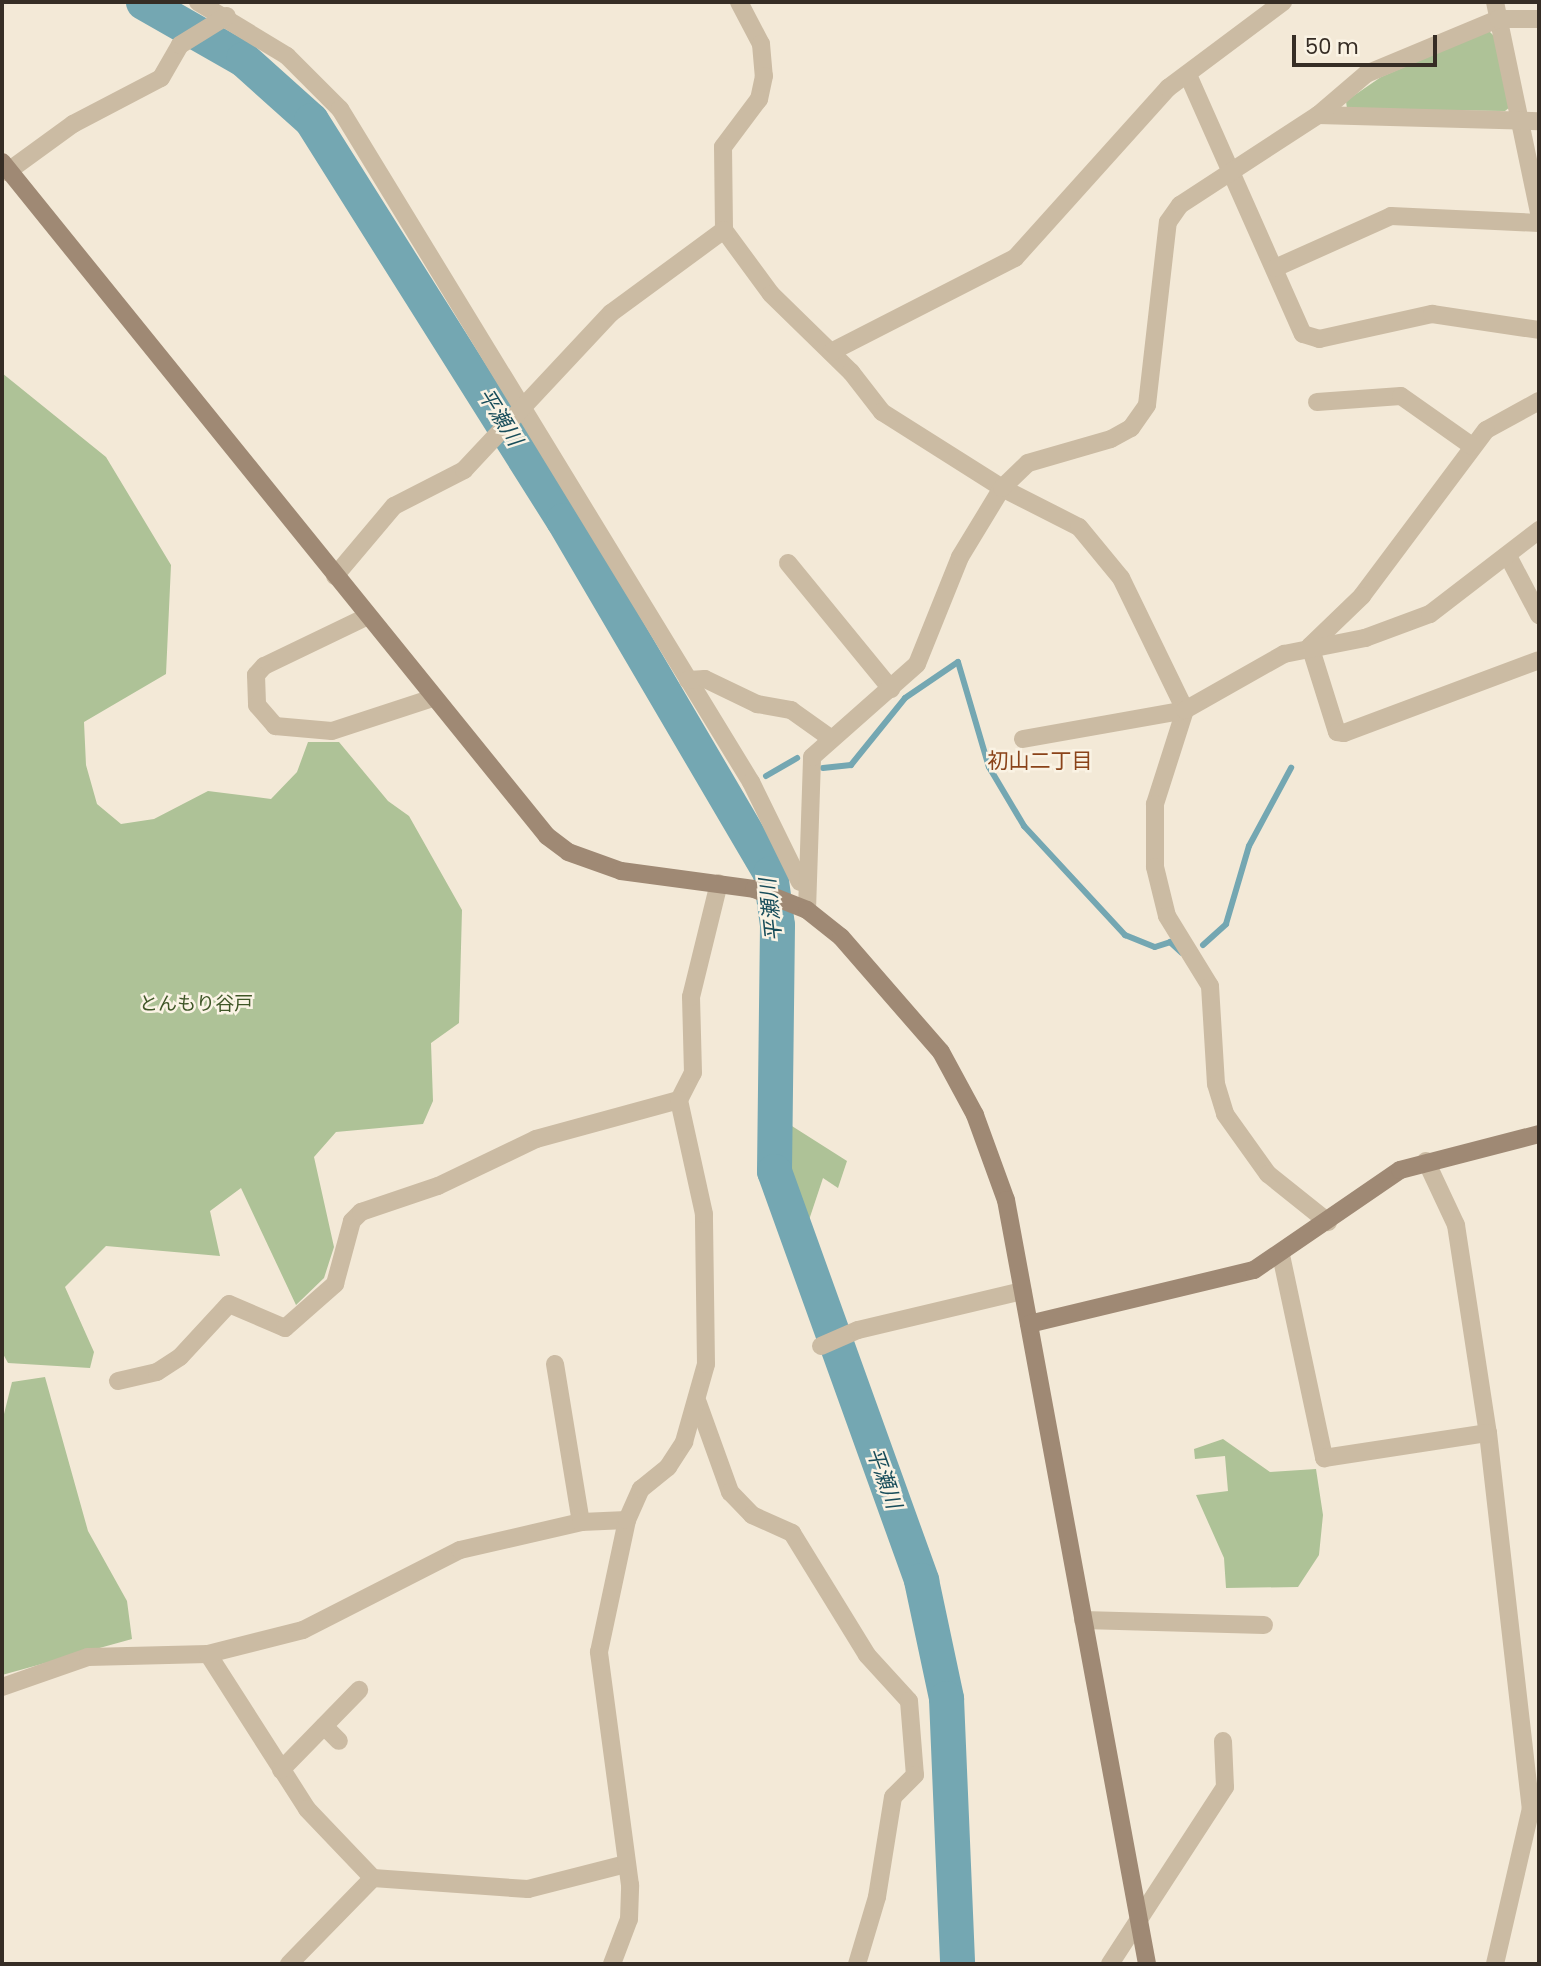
<!DOCTYPE html>
<html>
<head>
<meta charset="utf-8">
<style>
  body { margin:0 }
  #map { position:relative; width:1541px; height:1966px; overflow:hidden; background:#f3e9d7; font-family:Poppins,"Noto Sans JP",sans-serif }
  div>[style] { position:absolute }
  .green>* { inset:0; background:#aec297 }
  .stream>* { height:6px; margin:-3px; padding:0 3px; transform-origin:3px; border-radius:3px; background:#74a7b2 }
  .river>* { height:35px; margin:-17.5px; padding:0 17.5px; transform-origin:17.5px; border-radius:17.5px; background:#74a7b2 }
  .street>* { height:18px; margin:-9px; padding:0 9px; transform-origin:9px; border-radius:9px; background:#cbbba3 }
  .secondary>* { height:18px; margin:-9px; padding:0 9px; transform-origin:9px; border-radius:9px; background:#9f8974 }
  span { translate:-50% -50%; white-space:nowrap; text-align:center; line-height:1.15; -webkit-text-stroke:5px #faf3e4; paint-order:stroke }
  .park-label { font-size:19px; color:#3f5627 }
  .water-label { font-size:21px; color:#184d5a; font-style:italic }
  .neighbourhood-label { font-size:21px; color:#8a4319 }
  .frame { position:absolute; inset:0; border:4px solid #362d25; pointer-events:none }
  .scale { position:absolute; left:1292px; top:35px; width:145px; height:32px; box-sizing:border-box; border:4px solid #362d25; border-top:0; padding-left:9px; font-size:21px; line-height:24px; white-space:nowrap; color:#362d25; -webkit-text-stroke:5px #faf3e4; paint-order:stroke }
</style>
</head>
<body>
<div id="map">
  <div class="green">
    <div style="clip-path:polygon(1489px 31px,1495px 37px,1510px 107px,1505px 111px,1347px 109px,1346px 101px,1381px 77px)"></div>
    <div style="clip-path:polygon(2px 373px,106px 457px,171px 565px,166px 674px,84px 722px,86px 765px,97px 804px,121px 824px,154px 819px,208px 791px,271px 799px,297px 772px,308px 742px,339px 742px,388px 801px,409px 816px,462px 910px,459px 1023px,431px 1043px,433px 1101px,423px 1124px,336px 1132px,314px 1157px,334px 1247px,324px 1278px,296px 1305px,241px 1188px,210px 1211px,220px 1256px,106px 1246px,65px 1287px,94px 1352px,90px 1368px,8px 1363px,2px 1352px)"></div>
    <div style="clip-path:polygon(784px 1121px,847px 1161px,838px 1188px,823px 1178px,809px 1220px,783px 1148px)"></div>
    <div style="clip-path:polygon(45px 1377px,88px 1531px,127px 1601px,132px 1639px,2px 1675px,2px 1422px,12px 1382px)"></div>
    <div style="clip-path:polygon(1223px 1439px,1270px 1472px,1316px 1469px,1323px 1515px,1319px 1555px,1298px 1587px,1226px 1588px,1224px 1558px,1196px 1495px,1228px 1491px,1225px 1456px,1195px 1459px,1194px 1449px)"></div>
  </div>
  <div class="stream">
    <div style="left:823px;top:768px;width:28px;rotate:-6deg"></div>
    <div style="left:851px;top:765px;width:86px;rotate:-51.1deg"></div>
    <div style="left:905px;top:698px;width:64px;rotate:-34.2deg"></div>
    <div style="left:958px;top:662px;width:109px;rotate:73.6deg"></div>
    <div style="left:989px;top:767px;width:69px;rotate:59.3deg"></div>
    <div style="left:1024px;top:826px;width:149px;rotate:47.2deg"></div>
    <div style="left:1125px;top:935px;width:32px;rotate:22deg"></div>
    <div style="left:1155px;top:947px;width:16px;rotate:-18deg"></div>
    <div style="left:1170px;top:942px;width:16px;rotate:43deg"></div>
    <div style="left:766px;top:776px;width:36px;rotate:-30deg"></div>
    <div style="left:730px;top:804px;width:14px;rotate:-36deg"></div>
    <div style="left:1203px;top:945px;width:31px;rotate:-42deg"></div>
    <div style="left:1226px;top:924px;width:81px;rotate:-73.6deg"></div>
    <div style="left:1249px;top:846px;width:89px;rotate:-61.7deg"></div>
  </div>
  <div class="river">
    <div style="left:143px;top:2px;width:115px;rotate:29.7deg"></div>
    <div style="left:243px;top:59px;width:91px;rotate:41.9deg"></div>
    <div style="left:311px;top:120px;width:473px;rotate:57.8deg"></div>
    <div style="left:563px;top:520px;width:409px;rotate:59.6deg"></div>
    <div style="left:770px;top:873px;width:52px;rotate:82.3deg"></div>
    <div style="left:777px;top:925px;width:246px;rotate:90.7deg"></div>
    <div style="left:774px;top:1171px;width:435px;rotate:70.2deg"></div>
    <div style="left:921px;top:1580px;width:121px;rotate:78deg"></div>
    <div style="left:946px;top:1698px;width:266px;rotate:87.6deg"></div>
  </div>
  <div class="street">
    <div style="left:198px;top:2px;width:104px;rotate:31.2deg"></div>
    <div style="left:287px;top:56px;width:75px;rotate:45deg"></div>
    <div style="left:340px;top:109px;width:789px;rotate:58.59deg"></div>
    <div style="left:751px;top:782px;width:111px;rotate:63.9deg"></div>
    <div style="left:739px;top:2px;width:47px;rotate:62.4deg"></div>
    <div style="left:761px;top:44px;width:32px;rotate:85deg"></div>
    <div style="left:764px;top:76px;width:24px;rotate:102deg"></div>
    <div style="left:759px;top:99px;width:60px;rotate:126.9deg"></div>
    <div style="left:723px;top:147px;width:83px;rotate:89.3deg"></div>
    <div style="left:724px;top:230px;width:79px;rotate:53.7deg"></div>
    <div style="left:771px;top:294px;width:112px;rotate:44.3deg"></div>
    <div style="left:851px;top:372px;width:51px;rotate:52.2deg"></div>
    <div style="left:882px;top:412px;width:142px;rotate:32.3deg"></div>
    <div style="left:1002px;top:488px;width:86px;rotate:26.9deg"></div>
    <div style="left:1079px;top:527px;width:66px;rotate:50.5deg"></div>
    <div style="left:1121px;top:578px;width:147px;rotate:64.1deg"></div>
    <div style="left:1185px;top:710px;width:99px;rotate:107.7deg"></div>
    <div style="left:1155px;top:804px;width:63px;rotate:90deg"></div>
    <div style="left:1155px;top:867px;width:50px;rotate:76.2deg"></div>
    <div style="left:1167px;top:916px;width:82px;rotate:58.4deg"></div>
    <div style="left:1210px;top:986px;width:98px;rotate:86.5deg"></div>
    <div style="left:1216px;top:1084px;width:31px;rotate:73deg"></div>
    <div style="left:1225px;top:1114px;width:74px;rotate:54.4deg"></div>
    <div style="left:1268px;top:1174px;width:77px;rotate:38.7deg"></div>
    <div style="left:1495px;top:2px;width:216px;rotate:78.2deg"></div>
    <div style="left:1188px;top:75px;width:283px;rotate:66.1deg"></div>
    <div style="left:1303px;top:334px;width:17px;rotate:17deg"></div>
    <div style="left:1319px;top:339px;width:116px;rotate:-12.5deg"></div>
    <div style="left:1432px;top:314px;width:108px;rotate:8.5deg"></div>
    <div style="left:1318px;top:115px;width:221px;rotate:1.6deg"></div>
    <div style="left:7px;top:172px;width:82px;rotate:-36deg"></div>
    <div style="left:73px;top:124px;width:99px;rotate:-27.6deg"></div>
    <div style="left:161px;top:78px;width:38px;rotate:-60deg"></div>
    <div style="left:180px;top:45px;width:55px;rotate:-31.7deg"></div>
    <div style="left:1275px;top:268px;width:127px;rotate:-24.1deg"></div>
    <div style="left:1391px;top:216px;width:148px;rotate:2.7deg"></div>
    <div style="left:831px;top:352px;width:207px;rotate:-27.1deg"></div>
    <div style="left:1015px;top:258px;width:229px;rotate:-48deg"></div>
    <div style="left:1168px;top:88px;width:144px;rotate:-36.8deg"></div>
    <div style="left:1539px;top:401px;width:60px;rotate:151.3deg"></div>
    <div style="left:1486px;top:430px;width:207px;rotate:126.8deg"></div>
    <div style="left:1362px;top:596px;width:72px;rotate:136.1deg"></div>
    <div style="left:1310px;top:646px;width:90px;rotate:72.6deg"></div>
    <div style="left:1337px;top:732px;width:7px;rotate:8deg"></div>
    <div style="left:1344px;top:733px;width:208px;rotate:-20.5deg"></div>
    <div style="left:1317px;top:402px;width:84px;rotate:-4.1deg"></div>
    <div style="left:1401px;top:396px;width:87px;rotate:35.2deg"></div>
    <div style="left:1508px;top:556px;width:67px;rotate:62.3deg"></div>
    <div style="left:788px;top:563px;width:163px;rotate:50.7deg"></div>
    <div style="left:335px;top:576px;width:92px;rotate:-49.9deg"></div>
    <div style="left:394px;top:506px;width:79px;rotate:-27.2deg"></div>
    <div style="left:464px;top:470px;width:215px;rotate:-46.9deg"></div>
    <div style="left:611px;top:313px;width:140px;rotate:-36.3deg"></div>
    <div style="left:366px;top:617px;width:113px;rotate:154.3deg"></div>
    <div style="left:264px;top:666px;width:12px;rotate:132deg"></div>
    <div style="left:256px;top:675px;width:30px;rotate:88deg"></div>
    <div style="left:257px;top:705px;width:28px;rotate:49deg"></div>
    <div style="left:275px;top:726px;width:57px;rotate:5deg"></div>
    <div style="left:332px;top:731px;width:106px;rotate:-18.1deg"></div>
    <div style="left:688px;top:680px;width:17px;rotate:-3deg"></div>
    <div style="left:705px;top:679px;width:58px;rotate:25.7deg"></div>
    <div style="left:757px;top:704px;width:35px;rotate:10deg"></div>
    <div style="left:791px;top:710px;width:47px;rotate:35.4deg"></div>
    <div style="left:1023px;top:739px;width:165px;rotate:-10.1deg"></div>
    <div style="left:1185px;top:710px;width:114px;rotate:-29.5deg"></div>
    <div style="left:1284px;top:654px;width:83px;rotate:-11.2deg"></div>
    <div style="left:1365px;top:638px;width:69px;rotate:-20.3deg"></div>
    <div style="left:1430px;top:614px;width:138px;rotate:-37.6deg"></div>
    <div style="left:807px;top:910px;width:153px;rotate:-88.1deg"></div>
    <div style="left:812px;top:757px;width:140px;rotate:-41.5deg"></div>
    <div style="left:917px;top:664px;width:115px;rotate:-68.1deg"></div>
    <div style="left:960px;top:557px;width:81px;rotate:-58.7deg"></div>
    <div style="left:1002px;top:488px;width:36px;rotate:-44deg"></div>
    <div style="left:1028px;top:463px;width:86px;rotate:-16.1deg"></div>
    <div style="left:1111px;top:439px;width:23px;rotate:-29deg"></div>
    <div style="left:1131px;top:428px;width:28px;rotate:-55deg"></div>
    <div style="left:1147px;top:405px;width:184px;rotate:-83.5deg"></div>
    <div style="left:1168px;top:222px;width:21px;rotate:-55deg"></div>
    <div style="left:1180px;top:205px;width:165px;rotate:-33.1deg"></div>
    <div style="left:1318px;top:115px;width:63px;rotate:-40.5deg"></div>
    <div style="left:1366px;top:74px;width:143px;rotate:-22.6deg"></div>
    <div style="left:1498px;top:19px;width:41px"></div>
    <div style="left:1426px;top:1161px;width:71px;rotate:64.9deg"></div>
    <div style="left:1456px;top:1225px;width:210px;rotate:81.3deg"></div>
    <div style="left:1488px;top:1433px;width:377px;rotate:83.5deg"></div>
    <div style="left:1531px;top:1808px;width:160px;rotate:103deg"></div>
    <div style="left:1281px;top:1255px;width:208px;rotate:78deg"></div>
    <div style="left:1324px;top:1458px;width:166px;rotate:-8.7deg"></div>
    <div style="left:821px;top:1346px;width:40px;rotate:-23.4deg"></div>
    <div style="left:858px;top:1330px;width:169px;rotate:-13.4deg"></div>
    <div style="left:555px;top:1364px;width:160px;rotate:80.7deg"></div>
    <div style="left:118px;top:1381px;width:40px;rotate:-13deg"></div>
    <div style="left:157px;top:1372px;width:27px;rotate:-33deg"></div>
    <div style="left:180px;top:1357px;width:72px;rotate:-47.2deg"></div>
    <div style="left:229px;top:1304px;width:61px;rotate:23.2deg"></div>
    <div style="left:285px;top:1328px;width:67px;rotate:-41.3deg"></div>
    <div style="left:335px;top:1284px;width:65px;rotate:-74.9deg"></div>
    <div style="left:352px;top:1221px;width:13px;rotate:-45deg"></div>
    <div style="left:361px;top:1212px;width:81px;rotate:-18.7deg"></div>
    <div style="left:438px;top:1186px;width:109px;rotate:-25.6deg"></div>
    <div style="left:536px;top:1139px;width:148px;rotate:-15.3deg"></div>
    <div style="left:679px;top:1100px;width:30px;rotate:-63deg"></div>
    <div style="left:693px;top:1073px;width:76px;rotate:-91.5deg"></div>
    <div style="left:691px;top:997px;width:117px;rotate:-76.2deg"></div>
    <div style="left:698px;top:1403px;width:95px;rotate:70.2deg"></div>
    <div style="left:730px;top:1492px;width:32px;rotate:46deg"></div>
    <div style="left:752px;top:1515px;width:44px;rotate:24.2deg"></div>
    <div style="left:792px;top:1533px;width:143px;rotate:58.4deg"></div>
    <div style="left:867px;top:1655px;width:62px;rotate:47.6deg"></div>
    <div style="left:909px;top:1701px;width:74px;rotate:85.4deg"></div>
    <div style="left:915px;top:1775px;width:31px;rotate:135deg"></div>
    <div style="left:893px;top:1797px;width:101px;rotate:99.1deg"></div>
    <div style="left:877px;top:1897px;width:70px;rotate:106.6deg"></div>
    <div style="left:1083px;top:1620px;width:181px;rotate:1.6deg"></div>
    <div style="left:208px;top:1654px;width:184px;rotate:57.4deg"></div>
    <div style="left:307px;top:1809px;width:95px;rotate:46.3deg"></div>
    <div style="left:2px;top:1687px;width:91px;rotate:-19.2deg"></div>
    <div style="left:88px;top:1657px;width:120px;rotate:-1.4deg"></div>
    <div style="left:208px;top:1654px;width:98px;rotate:-14.2deg"></div>
    <div style="left:303px;top:1630px;width:176px;rotate:-27deg"></div>
    <div style="left:460px;top:1550px;width:124px;rotate:-13deg"></div>
    <div style="left:581px;top:1522px;width:46px;rotate:-2.5deg"></div>
    <div style="left:324px;top:1726px;width:21px;rotate:45deg"></div>
    <div style="left:281px;top:1770px;width:112px;rotate:-45.7deg"></div>
    <div style="left:289px;top:1964px;width:120px;rotate:-45.7deg"></div>
    <div style="left:373px;top:1878px;width:155px;rotate:4.1deg"></div>
    <div style="left:528px;top:1889px;width:101px;rotate:-14.3deg"></div>
    <div style="left:612px;top:1964px;width:48px;rotate:-69.3deg"></div>
    <div style="left:629px;top:1919px;width:34px;rotate:-88deg"></div>
    <div style="left:630px;top:1885px;width:235px;rotate:-97.6deg"></div>
    <div style="left:599px;top:1652px;width:135px;rotate:-78deg"></div>
    <div style="left:627px;top:1520px;width:34px;rotate:-66deg"></div>
    <div style="left:641px;top:1489px;width:35px;rotate:-39deg"></div>
    <div style="left:668px;top:1467px;width:30px;rotate:-57deg"></div>
    <div style="left:684px;top:1442px;width:81px;rotate:-74.2deg"></div>
    <div style="left:706px;top:1364px;width:150px;rotate:-90.8deg"></div>
    <div style="left:704px;top:1214px;width:117px;rotate:-102.4deg"></div>
    <div style="left:1110px;top:1964px;width:211px;rotate:-57deg"></div>
    <div style="left:1225px;top:1787px;width:46px;rotate:-92.5deg"></div>
  </div>
  <div class="secondary">
    <div style="left:2px;top:162px;width:867px;rotate:51.04deg"></div>
    <div style="left:547px;top:836px;width:26px;rotate:37deg"></div>
    <div style="left:568px;top:852px;width:56px;rotate:19.7deg"></div>
    <div style="left:621px;top:871px;width:134px;rotate:7.7deg"></div>
    <div style="left:754px;top:889px;width:57px;rotate:21.6deg"></div>
    <div style="left:807px;top:910px;width:43px;rotate:38.5deg"></div>
    <div style="left:841px;top:937px;width:152px;rotate:49deg"></div>
    <div style="left:941px;top:1052px;width:72px;rotate:61.6deg"></div>
    <div style="left:975px;top:1115px;width:90px;rotate:70deg"></div>
    <div style="left:1006px;top:1200px;width:777px;rotate:79.54deg"></div>
    <div style="left:1029px;top:1324px;width:231px;rotate:-13.5deg"></div>
    <div style="left:1254px;top:1270px;width:177px;rotate:-34.4deg"></div>
    <div style="left:1400px;top:1170px;width:144px;rotate:-14.5deg"></div>
  </div>
  <div class="park-label">
    <span style="left:196px;top:1004px">とんもり谷戸</span>
  </div>
  <div class="water-label">
    <span style="left:500px;top:417px;rotate:58deg">平瀬川</span>
    <span style="left:771px;top:910px;rotate:-96deg">平瀬川</span>
    <span style="left:884px;top:1478px;rotate:70deg">平瀬川</span>
  </div>
  <div class="neighbourhood-label">
    <span style="left:1040px;top:761px">初山二丁目</span>
  </div>
  <div class="frame"></div>
  <div class="scale">50 m</div>
</div>
</body>
</html>
